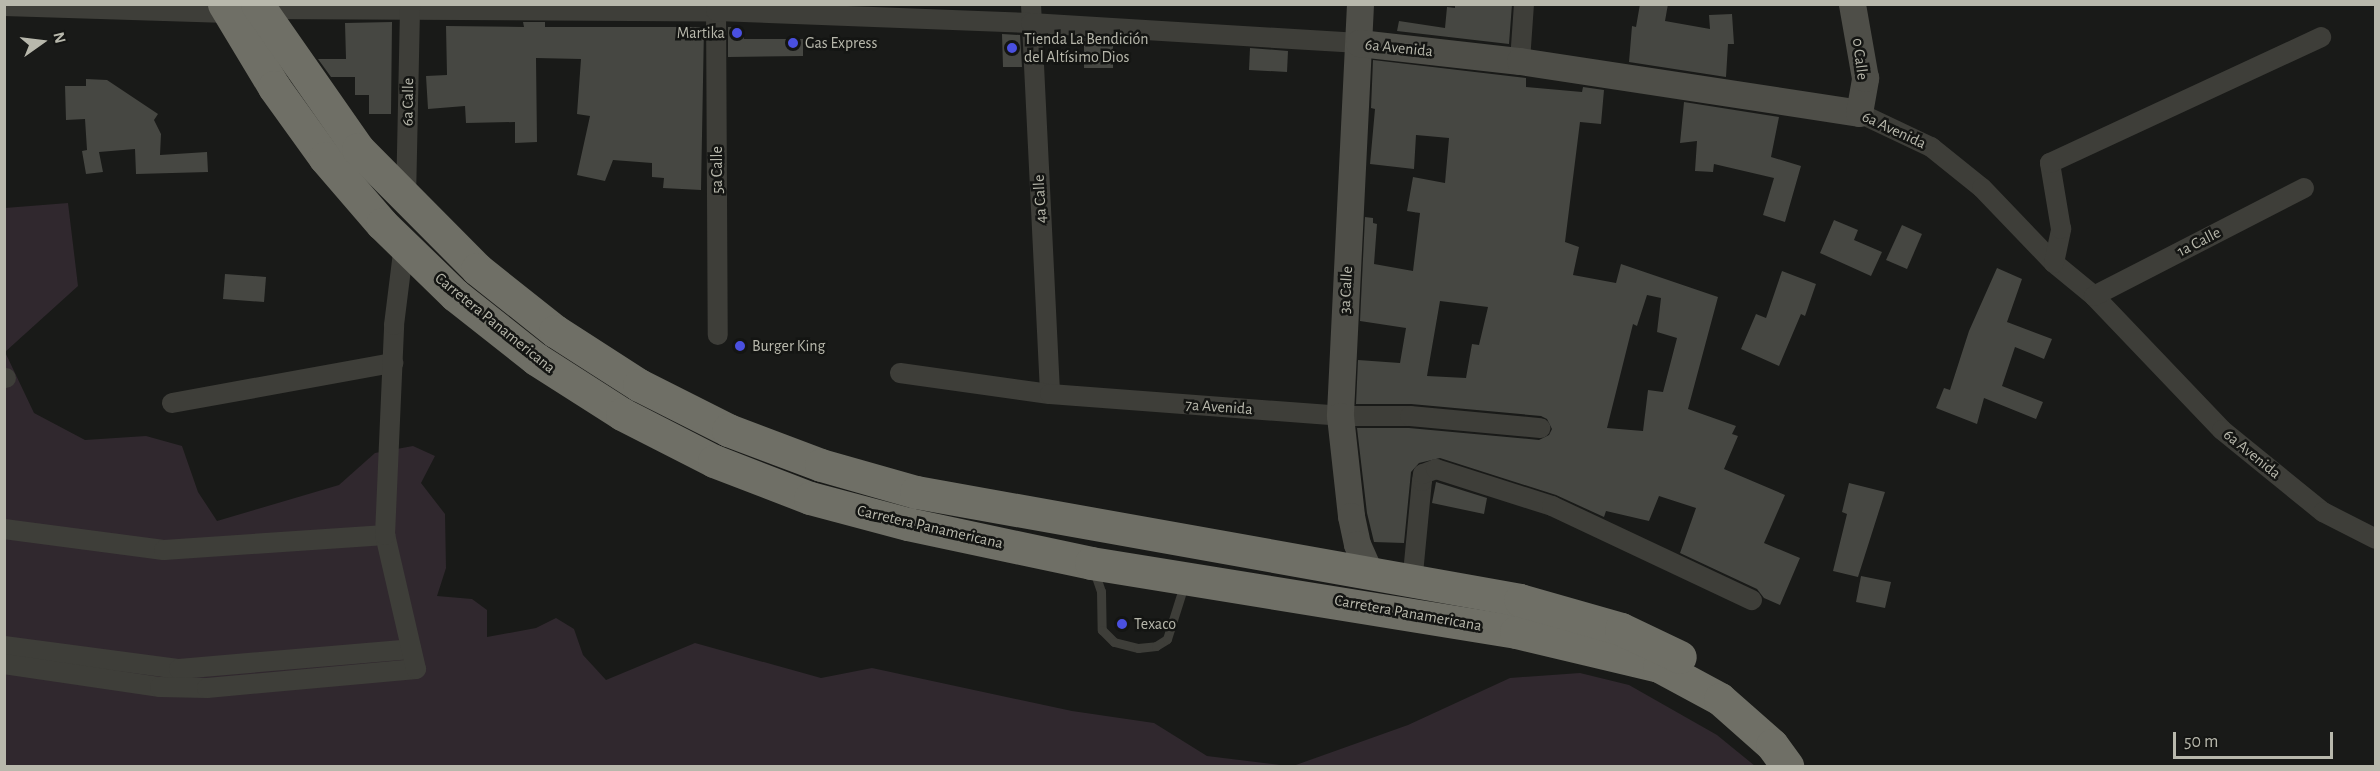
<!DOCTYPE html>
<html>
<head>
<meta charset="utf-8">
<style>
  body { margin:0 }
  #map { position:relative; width:2380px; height:771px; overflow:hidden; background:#191a18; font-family:"Alegreya Sans",sans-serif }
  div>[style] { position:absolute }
  .green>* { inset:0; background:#30282e }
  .building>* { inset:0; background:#464742 }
  .lane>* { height:9px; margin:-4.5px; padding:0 4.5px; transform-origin:4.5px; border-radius:4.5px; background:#3e3e39 }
  .street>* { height:20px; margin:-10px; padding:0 10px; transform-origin:10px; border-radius:10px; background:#3e3e39 }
  .secondary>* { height:27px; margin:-13.5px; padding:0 13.5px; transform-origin:13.5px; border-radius:13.5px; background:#4e4e48 }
  .highway>* { height:33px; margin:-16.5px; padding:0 16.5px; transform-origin:16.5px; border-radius:16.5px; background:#6f6f66 }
  .dots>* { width:16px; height:16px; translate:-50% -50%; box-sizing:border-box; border:3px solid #141513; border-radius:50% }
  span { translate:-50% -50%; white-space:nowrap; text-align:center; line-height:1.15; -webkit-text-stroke:5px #141513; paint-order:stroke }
  .poi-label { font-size:16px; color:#b8b8ac }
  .right { translate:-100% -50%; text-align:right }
  .left { translate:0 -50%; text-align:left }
  .street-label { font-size:16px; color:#b8b8ac }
  .frame { position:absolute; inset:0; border:6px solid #b8b8ac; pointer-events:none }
  .north { position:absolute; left:12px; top:12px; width:60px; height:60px; -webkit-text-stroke:4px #141513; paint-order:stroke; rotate:76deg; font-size:16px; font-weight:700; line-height:24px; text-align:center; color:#b8b8ac }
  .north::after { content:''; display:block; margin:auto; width:21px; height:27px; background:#b8b8ac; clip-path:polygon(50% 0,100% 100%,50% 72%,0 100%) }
  .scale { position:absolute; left:2173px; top:732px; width:160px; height:27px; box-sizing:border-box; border:3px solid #b8b8ac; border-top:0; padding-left:8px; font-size:18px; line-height:21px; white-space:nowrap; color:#b8b8ac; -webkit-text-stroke:4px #141513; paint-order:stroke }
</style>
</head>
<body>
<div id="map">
  <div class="green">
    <div style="clip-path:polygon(68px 203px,78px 286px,5px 352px,34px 413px,85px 440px,146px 436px,182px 446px,198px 492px,217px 521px,339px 485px,375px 453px,413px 446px,435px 456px,421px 483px,445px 514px,446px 568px,437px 596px,472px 599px,487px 610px,487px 637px,536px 628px,556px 618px,574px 629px,583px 655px,606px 680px,695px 643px,821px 678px,872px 668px,1072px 711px,1154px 723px,1207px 756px,1289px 766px,5px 766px,5px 208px)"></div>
    <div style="clip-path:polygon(1580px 673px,1629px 685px,1717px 735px,1755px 766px,1293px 766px,1408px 725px,1510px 678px)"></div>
  </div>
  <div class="building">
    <div style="clip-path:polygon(1455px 4px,1512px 4px,1509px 44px,1397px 31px,1399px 21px,1445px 28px,1447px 7px,1455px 8px)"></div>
    <div style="clip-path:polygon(1640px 4px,1668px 4px,1665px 21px,1710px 29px,1709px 15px,1732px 14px,1734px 44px,1728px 44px,1726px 77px,1629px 62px,1632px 26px,1636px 27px)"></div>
    <div style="clip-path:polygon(392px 22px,391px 114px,369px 114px,369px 95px,355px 95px,355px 77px,331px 77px,318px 59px,346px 59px,345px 23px)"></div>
    <div style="clip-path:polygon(523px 22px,545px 22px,545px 27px,704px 27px,701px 190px,663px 188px,664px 178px,652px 177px,652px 163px,613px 160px,605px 181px,577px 175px,590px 116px,577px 114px,581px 59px,536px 58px,537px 142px,515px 143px,515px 122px,466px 123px,465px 106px,428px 109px,426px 76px,447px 75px,446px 26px,524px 27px)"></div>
    <div style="clip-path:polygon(728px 27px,740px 27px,744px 39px,803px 39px,803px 56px,728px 57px)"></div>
    <div style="clip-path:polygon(1002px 34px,1020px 35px,1022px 67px,1003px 67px)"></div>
    <div style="clip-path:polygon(1084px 38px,1113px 40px,1113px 68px,1084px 68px)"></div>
    <div style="clip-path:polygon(1250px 48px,1288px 51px,1287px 72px,1249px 70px)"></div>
    <div style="clip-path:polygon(evenodd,1373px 60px,1526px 78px,1526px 87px,1582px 92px,1583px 87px,1604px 90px,1601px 124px,1580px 122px,1565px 242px,1579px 247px,1573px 275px,1616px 283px,1621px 264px,1718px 297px,1688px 409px,1736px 426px,1732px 434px,1738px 436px,1724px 469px,1785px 495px,1764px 543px,1800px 558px,1780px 605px,1764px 598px,1757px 589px,1680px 553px,1696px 508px,1659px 496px,1649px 521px,1606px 511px,1604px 517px,1556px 495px,1440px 458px,1419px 463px,1411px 472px,1404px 543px,1374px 542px,1367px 513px,1357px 428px,1409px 428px,1539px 440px,1549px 435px,1552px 429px,1547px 419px,1541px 416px,1411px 404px,1356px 404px,1358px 360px,1400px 363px,1406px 328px,1360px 321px,1365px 217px,1373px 218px,1373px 223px,1377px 224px,1374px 264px,1413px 271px,1420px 213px,1407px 211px,1413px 177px,1445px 183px,1449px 138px,1416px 135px,1414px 169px,1370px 164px,1375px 109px,1371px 108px,1373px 60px,1647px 295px,1661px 298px,1657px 332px,1677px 338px,1663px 392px,1648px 390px,1643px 431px,1607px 428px,1633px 324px,1637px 326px,1647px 295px,1373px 60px,1440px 301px,1488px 307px,1479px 345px,1472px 344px,1466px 378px,1427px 376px,1440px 301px)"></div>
    <div style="clip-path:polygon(86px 79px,107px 80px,158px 114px,154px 120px,161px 134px,160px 155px,207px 152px,208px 172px,136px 174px,135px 149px,99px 152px,103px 172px,86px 174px,82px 151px,87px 150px,85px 119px,66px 120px,65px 86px,86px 86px)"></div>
    <div style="clip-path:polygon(1684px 102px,1779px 117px,1771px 157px,1801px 166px,1785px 222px,1763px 215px,1774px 178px,1714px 164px,1713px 172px,1695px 171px,1697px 141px,1680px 143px)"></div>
    <div style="clip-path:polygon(1834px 220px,1858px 230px,1854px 240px,1882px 252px,1871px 276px,1820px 253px)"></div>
    <div style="clip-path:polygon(1902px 225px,1922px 234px,1907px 269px,1886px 260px)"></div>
    <div style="clip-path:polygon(1997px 268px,2022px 279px,2007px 322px,2052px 339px,2044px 359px,2015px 347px,2002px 386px,2043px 402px,2036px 419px,1984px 398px,1977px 424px,1936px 408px,1944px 388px,1950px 390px,1969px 331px)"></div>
    <div style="clip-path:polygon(1782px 271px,1816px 284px,1805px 316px,1801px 314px,1779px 366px,1741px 349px,1756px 314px,1766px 318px)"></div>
    <div style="clip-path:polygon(225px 274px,266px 277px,264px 302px,223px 299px)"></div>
    <div style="clip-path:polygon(1436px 482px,1487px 498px,1484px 514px,1432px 503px)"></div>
    <div style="clip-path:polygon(1849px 483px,1885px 492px,1858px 577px,1833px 571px,1847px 514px,1842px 512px)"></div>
    <div style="clip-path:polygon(1861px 576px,1891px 582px,1885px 608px,1856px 602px)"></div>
  </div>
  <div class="lane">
    <div style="left:1094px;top:571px;width:21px;rotate:71deg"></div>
    <div style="left:1101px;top:591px;width:39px;rotate:89deg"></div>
    <div style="left:1102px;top:630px;width:17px;rotate:45deg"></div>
    <div style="left:1114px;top:642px;width:25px;rotate:14deg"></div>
    <div style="left:1138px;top:648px;width:18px;rotate:-6deg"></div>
    <div style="left:1156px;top:646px;width:13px;rotate:-32deg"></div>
    <div style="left:1167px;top:639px;width:57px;rotate:-72.5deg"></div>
  </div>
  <div class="street">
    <div style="left:716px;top:4px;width:331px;rotate:89.7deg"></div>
    <div style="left:1031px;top:4px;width:390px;rotate:87.2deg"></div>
    <div style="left:4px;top:6px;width:224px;rotate:1.8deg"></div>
    <div style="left:259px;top:9px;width:457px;rotate:0.3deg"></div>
    <div style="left:716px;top:11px;width:315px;rotate:2.2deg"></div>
    <div style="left:1031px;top:23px;width:329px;rotate:3.5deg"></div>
    <div style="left:1520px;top:61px;width:57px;rotate:-86deg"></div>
    <div style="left:1859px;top:113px;width:80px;rotate:25.3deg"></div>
    <div style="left:1931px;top:147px;width:65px;rotate:38.8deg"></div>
    <div style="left:1982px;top:188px;width:104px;rotate:46.2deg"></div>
    <div style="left:2054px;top:263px;width:52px;rotate:39.5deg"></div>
    <div style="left:2094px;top:296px;width:185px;rotate:46.3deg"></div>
    <div style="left:2222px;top:430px;width:130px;rotate:39.1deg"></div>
    <div style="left:2323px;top:512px;width:59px;rotate:27deg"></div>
    <div style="left:406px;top:200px;width:196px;rotate:-88.8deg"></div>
    <div style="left:2054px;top:263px;width:35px;rotate:-78deg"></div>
    <div style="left:2061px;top:229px;width:67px;rotate:-99.5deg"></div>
    <div style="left:2050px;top:163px;width:299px;rotate:-24.9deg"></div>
    <div style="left:2094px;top:296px;width:236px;rotate:-27.2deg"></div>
    <div style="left:900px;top:373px;width:151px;rotate:8deg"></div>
    <div style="left:1050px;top:394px;width:291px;rotate:4.3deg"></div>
    <div style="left:1340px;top:416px;width:70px"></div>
    <div style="left:1410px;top:416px;width:131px;rotate:5.3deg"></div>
    <div style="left:4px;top:378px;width:2px"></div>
    <div style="left:172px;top:403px;width:225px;rotate:-10.3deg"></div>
    <div style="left:4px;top:529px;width:161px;rotate:7.5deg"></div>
    <div style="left:164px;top:550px;width:222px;rotate:-3.9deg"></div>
    <div style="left:1412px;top:584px;width:103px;rotate:-84.5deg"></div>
    <div style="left:1422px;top:481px;width:7px;rotate:-82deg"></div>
    <div style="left:1423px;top:474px;width:14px;rotate:-21deg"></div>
    <div style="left:1436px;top:469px;width:122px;rotate:17.7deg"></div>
    <div style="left:1552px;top:506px;width:221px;rotate:25.2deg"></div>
    <div style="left:4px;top:646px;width:177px;rotate:7.5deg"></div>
    <div style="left:179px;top:669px;width:233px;rotate:-4.9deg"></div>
    <div style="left:4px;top:664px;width:158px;rotate:8.4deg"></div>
    <div style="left:160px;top:687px;width:47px;rotate:1.2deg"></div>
    <div style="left:207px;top:688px;width:210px;rotate:-5.2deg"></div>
    <div style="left:416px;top:669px;width:138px;rotate:-103deg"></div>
    <div style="left:385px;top:535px;width:210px;rotate:-87.5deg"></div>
    <div style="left:394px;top:325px;width:81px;rotate:-82.9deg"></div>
  </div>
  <div class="secondary">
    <div style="left:1360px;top:4px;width:412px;rotate:92.8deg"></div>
    <div style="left:1340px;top:416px;width:101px;rotate:83.7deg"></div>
    <div style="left:1351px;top:516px;width:29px;rotate:78deg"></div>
    <div style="left:1357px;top:544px;width:30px;rotate:66deg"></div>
    <div style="left:1359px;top:43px;width:162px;rotate:6.4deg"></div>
    <div style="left:1520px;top:61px;width:343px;rotate:8.7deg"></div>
    <div style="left:1859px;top:113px;width:36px;rotate:-80deg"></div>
    <div style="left:1865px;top:78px;width:75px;rotate:-100deg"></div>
  </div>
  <div class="highway">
    <div style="left:224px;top:4px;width:97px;rotate:58.9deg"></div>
    <div style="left:274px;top:87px;width:87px;rotate:54.3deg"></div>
    <div style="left:325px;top:158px;width:87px;rotate:49.2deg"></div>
    <div style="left:382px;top:224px;width:102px;rotate:44.2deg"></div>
    <div style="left:455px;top:295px;width:103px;rotate:38.3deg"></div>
    <div style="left:536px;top:359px;width:102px;rotate:32.6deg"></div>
    <div style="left:622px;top:414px;width:103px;rotate:27.1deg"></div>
    <div style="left:714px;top:461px;width:103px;rotate:21.1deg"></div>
    <div style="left:810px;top:498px;width:101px;rotate:14.9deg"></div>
    <div style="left:908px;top:524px;width:187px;rotate:12deg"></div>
    <div style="left:1091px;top:563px;width:431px;rotate:9.2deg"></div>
    <div style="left:1516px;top:632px;width:147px;rotate:13.4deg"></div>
    <div style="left:1659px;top:666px;width:69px;rotate:28.4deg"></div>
    <div style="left:1720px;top:699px;width:69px;rotate:41.5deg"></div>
    <div style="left:1772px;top:745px;width:26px;rotate:54deg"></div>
    <div style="left:257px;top:4px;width:177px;rotate:55.1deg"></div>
    <div style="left:358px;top:149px;width:169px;rotate:45.2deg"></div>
    <div style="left:477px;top:269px;width:100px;rotate:38.5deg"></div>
    <div style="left:555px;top:331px;width:100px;rotate:32.7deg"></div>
    <div style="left:639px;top:385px;width:100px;rotate:26.8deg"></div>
    <div style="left:728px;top:430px;width:99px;rotate:20.6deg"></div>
    <div style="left:821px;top:465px;width:99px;rotate:15.9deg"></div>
    <div style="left:916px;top:492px;width:614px;rotate:10.14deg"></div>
    <div style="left:1520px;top:600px;width:105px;rotate:16deg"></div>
    <div style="left:1621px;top:629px;width:65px;rotate:25.4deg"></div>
  </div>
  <div class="dots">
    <div style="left:737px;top:33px;background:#4a50e0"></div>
    <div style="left:793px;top:43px;background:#4a50e0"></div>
    <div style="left:1012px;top:48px;background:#4a50e0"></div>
    <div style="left:740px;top:346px;background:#4a50e0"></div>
    <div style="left:1122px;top:624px;background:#4a50e0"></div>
  </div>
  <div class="poi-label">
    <span class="right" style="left:725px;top:33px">Martika</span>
    <span class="left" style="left:1024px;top:48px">Tienda La Bendición<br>del Altísimo Dios</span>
    <span class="left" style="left:805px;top:43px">Gas Express</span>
    <span class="left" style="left:752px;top:346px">Burger King</span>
    <span class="left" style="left:1134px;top:624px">Texaco</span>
  </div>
  <div class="street-label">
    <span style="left:1399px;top:48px;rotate:6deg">6a Avenida</span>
    <span style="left:1860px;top:59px;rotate:83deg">0 Calle</span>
    <span style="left:408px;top:102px;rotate:-89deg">6a Calle</span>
    <span style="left:1894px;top:130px;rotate:25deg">6a Avenida</span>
    <span style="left:717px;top:170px;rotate:-90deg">5a Calle</span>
    <span style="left:1040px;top:199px;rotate:-93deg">4a Calle</span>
    <span style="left:2199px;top:242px;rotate:-27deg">1a Calle</span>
    <span style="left:1346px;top:290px;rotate:-87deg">3a Calle</span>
    <span style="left:495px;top:323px;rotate:39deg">Carretera Panamericana</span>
    <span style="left:1219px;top:407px;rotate:4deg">7a Avenida</span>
    <span style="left:2252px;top:454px;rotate:39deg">6a Avenida</span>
    <span style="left:930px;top:527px;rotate:13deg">Carretera Panamericana</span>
    <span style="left:1408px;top:613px;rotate:10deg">Carretera Panamericana</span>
  </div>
  <div class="frame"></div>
  <div class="north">N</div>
  <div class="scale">50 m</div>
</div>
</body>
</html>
